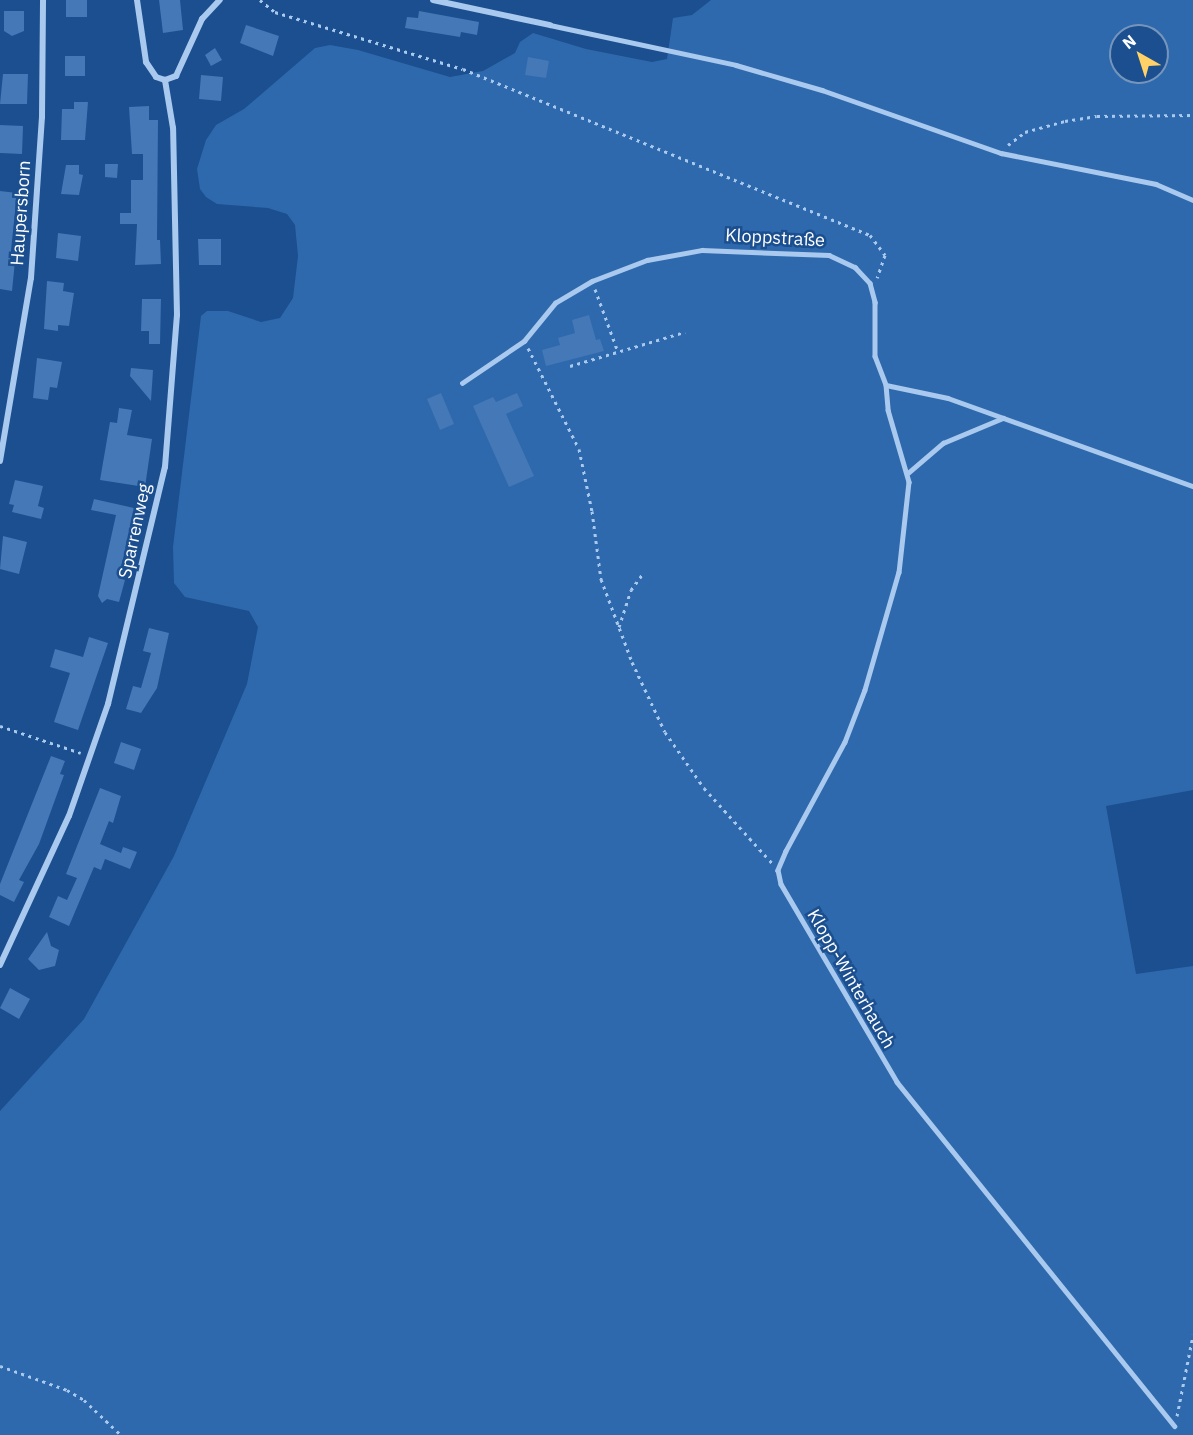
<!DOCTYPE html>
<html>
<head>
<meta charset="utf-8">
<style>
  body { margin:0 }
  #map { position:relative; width:1193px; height:1435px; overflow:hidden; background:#1b4f8f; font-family:"IBM Plex Sans",sans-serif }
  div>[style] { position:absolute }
  .green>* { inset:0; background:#2e69ad }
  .building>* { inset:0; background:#4478b7 }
  .path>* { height:3px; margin-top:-1.5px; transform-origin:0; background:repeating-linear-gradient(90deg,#a9c9ee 0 3px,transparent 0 7.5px) }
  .lane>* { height:4.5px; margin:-2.25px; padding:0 2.25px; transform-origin:2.25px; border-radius:2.25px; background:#a9c9ee }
  .street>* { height:6px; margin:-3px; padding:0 3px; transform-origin:3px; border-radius:3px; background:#a9c9ee }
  span { translate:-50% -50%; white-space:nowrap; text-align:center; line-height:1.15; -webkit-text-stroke:5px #1b4f8f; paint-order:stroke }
  .street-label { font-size:18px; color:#fff }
  .north { position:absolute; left:1109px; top:24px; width:60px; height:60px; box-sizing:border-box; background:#1b4f8f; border:2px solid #7695bc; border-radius:50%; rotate:321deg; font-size:16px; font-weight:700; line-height:24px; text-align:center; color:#fff }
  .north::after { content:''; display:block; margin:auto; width:21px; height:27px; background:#ffd166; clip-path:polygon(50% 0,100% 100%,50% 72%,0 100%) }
</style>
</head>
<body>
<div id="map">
  <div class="green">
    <div style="clip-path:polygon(evenodd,711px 0,1193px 0,1193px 790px,1106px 806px,1136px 974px,1193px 966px,1193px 1435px,0 1435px,0 1111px,84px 1019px,174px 856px,247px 684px,258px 627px,249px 611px,185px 597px,174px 583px,173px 547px,201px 316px,207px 311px,228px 311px,261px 322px,280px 318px,293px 298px,298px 256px,295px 225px,287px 214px,268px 208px,217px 204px,206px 197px,200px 189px,197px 169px,206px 140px,216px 125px,244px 109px,315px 48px,330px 45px,358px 50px,450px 77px,483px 71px,515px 53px,520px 42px,533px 33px,586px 49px,652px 62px,667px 59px,673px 18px,692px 15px,711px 0,1121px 36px,1157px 36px,1157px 72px,1121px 72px,1121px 36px)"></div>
  </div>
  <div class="building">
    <div style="clip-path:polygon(66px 0,87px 0,87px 17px,66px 17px)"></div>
    <div style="clip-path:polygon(159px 0,180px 0,183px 30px,163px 33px)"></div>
    <div style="clip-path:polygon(4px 11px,24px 11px,24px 31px,12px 36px,4px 31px)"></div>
    <div style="clip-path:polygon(419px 11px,479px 22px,477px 35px,461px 32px,460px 37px,405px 28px,407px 17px,418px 18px)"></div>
    <div style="clip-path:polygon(246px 25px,279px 36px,273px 56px,240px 43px)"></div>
    <div style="clip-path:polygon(215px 48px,222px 60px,211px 66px,205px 55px)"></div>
    <div style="clip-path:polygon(65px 56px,85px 56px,85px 76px,65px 76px)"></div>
    <div style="clip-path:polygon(528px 57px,549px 61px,546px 78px,525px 75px)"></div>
    <div style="clip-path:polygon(3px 74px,28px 74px,27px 104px,0 104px)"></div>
    <div style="clip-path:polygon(201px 75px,223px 77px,221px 101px,199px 99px)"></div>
    <div style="clip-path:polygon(74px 102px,88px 102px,85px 140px,61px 140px,62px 109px,74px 109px)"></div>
    <div style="clip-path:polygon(149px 106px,149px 120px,158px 120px,157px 240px,160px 240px,161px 264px,135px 265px,137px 224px,120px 224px,120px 213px,131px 213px,131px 180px,143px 180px,143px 154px,132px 154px,129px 107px)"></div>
    <div style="clip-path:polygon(0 125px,23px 126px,22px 154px,0 153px)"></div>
    <div style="clip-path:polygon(105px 164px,118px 164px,117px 178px,105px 177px)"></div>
    <div style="clip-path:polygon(66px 165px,79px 165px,79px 174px,83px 175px,79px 195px,61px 194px)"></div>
    <div style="clip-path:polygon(0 191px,17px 193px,10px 260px,15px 261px,12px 291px,0 289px)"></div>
    <div style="clip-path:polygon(58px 233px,81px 236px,78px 261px,56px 258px)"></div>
    <div style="clip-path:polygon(198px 239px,221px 239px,221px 265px,199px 265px)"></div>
    <div style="clip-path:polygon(47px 281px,64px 283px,63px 291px,74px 293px,69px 326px,58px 325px,58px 331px,44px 329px)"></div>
    <div style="clip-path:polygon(142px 299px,161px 299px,160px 344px,149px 344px,149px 331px,141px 331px)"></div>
    <div style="clip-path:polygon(589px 315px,596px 340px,600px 339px,604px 351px,546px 366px,542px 350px,560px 345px,558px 338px,575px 333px,572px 320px)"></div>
    <div style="clip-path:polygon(37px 358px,62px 362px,57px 388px,50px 387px,48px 400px,33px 398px)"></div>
    <div style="clip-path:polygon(131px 368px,153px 370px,151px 401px,130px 376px)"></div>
    <div style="clip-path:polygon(441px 393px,454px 424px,440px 430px,427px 399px)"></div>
    <div style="clip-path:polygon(517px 393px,523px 406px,506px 414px,534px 476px,509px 487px,473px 406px,493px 397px,496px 402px)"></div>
    <div style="clip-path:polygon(119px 408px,132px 410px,127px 435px,152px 439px,145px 487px,100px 480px,110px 422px,117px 423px)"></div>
    <div style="clip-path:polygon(15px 480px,43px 486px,38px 506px,44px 508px,41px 519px,12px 512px,14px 505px,9px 504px)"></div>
    <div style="clip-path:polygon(94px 499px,134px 508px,133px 542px,126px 547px,118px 578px,125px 580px,119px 602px,107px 599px,102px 603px,98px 596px,116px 515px,91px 510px)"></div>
    <div style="clip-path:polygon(3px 536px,27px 542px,19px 574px,0 569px)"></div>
    <div style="clip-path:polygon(149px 628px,169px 633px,157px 688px,141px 713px,126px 709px,133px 686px,141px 688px,151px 653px,143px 651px)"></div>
    <div style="clip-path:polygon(89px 637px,108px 643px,78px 730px,54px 722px,70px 673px,50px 667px,55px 649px,83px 657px)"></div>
    <div style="clip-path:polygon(121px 742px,141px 749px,134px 770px,114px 763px)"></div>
    <div style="clip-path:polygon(51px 756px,65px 761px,60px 774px,64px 775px,39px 844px,19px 880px,24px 882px,14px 902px,0 895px,0 884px)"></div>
    <div style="clip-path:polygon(100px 788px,121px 796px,113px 823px,109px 821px,100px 844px,121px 853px,123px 847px,137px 852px,130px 869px,105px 859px,101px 870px,94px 867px,69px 926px,49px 917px,58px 896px,67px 900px,77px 878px,66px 874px)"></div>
    <div style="clip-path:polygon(47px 932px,51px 946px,59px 950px,55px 966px,39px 970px,28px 959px)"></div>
    <div style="clip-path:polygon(10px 988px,30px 999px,19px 1019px,0 1008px)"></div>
  </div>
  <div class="path">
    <div style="left:260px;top:0;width:19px;rotate:39deg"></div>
    <div style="left:275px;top:12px;width:196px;rotate:16.9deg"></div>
    <div style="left:463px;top:69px;width:440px;rotate:22.2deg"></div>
    <div style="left:870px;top:235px;width:25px;rotate:53deg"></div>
    <div style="left:885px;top:255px;width:24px;rotate:109deg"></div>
    <div style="left:1008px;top:145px;width:21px;rotate:-37deg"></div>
    <div style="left:1025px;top:132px;width:41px;rotate:-15.4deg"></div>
    <div style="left:1065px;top:121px;width:32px;rotate:-9deg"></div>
    <div style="left:1097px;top:116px;width:96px;rotate:-0.6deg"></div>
    <div style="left:595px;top:289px;width:67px;rotate:69.9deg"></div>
    <div style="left:528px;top:348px;width:113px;rotate:63.2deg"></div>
    <div style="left:579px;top:449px;width:63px;rotate:78.2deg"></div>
    <div style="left:592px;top:511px;width:69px;rotate:82.5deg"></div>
    <div style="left:601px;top:579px;width:89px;rotate:69.5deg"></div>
    <div style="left:632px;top:662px;width:77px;rotate:64.8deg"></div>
    <div style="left:665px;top:732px;width:68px;rotate:55.1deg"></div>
    <div style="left:704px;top:788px;width:101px;rotate:47.8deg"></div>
    <div style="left:570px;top:366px;width:120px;rotate:-16.5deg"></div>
    <div style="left:619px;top:627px;width:39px;rotate:-72deg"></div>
    <div style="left:631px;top:590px;width:22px;rotate:-54deg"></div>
    <div style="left:0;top:726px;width:85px;rotate:18.4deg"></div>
    <div style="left:0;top:1366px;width:71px;rotate:19.7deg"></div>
    <div style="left:67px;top:1390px;width:20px;rotate:30deg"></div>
    <div style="left:84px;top:1400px;width:51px;rotate:43.4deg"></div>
    <div style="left:1177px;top:1416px;width:83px;rotate:-78.8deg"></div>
  </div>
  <div class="lane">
    <div style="left:550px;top:25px;width:190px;rotate:12.1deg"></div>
    <div style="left:736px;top:65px;width:90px;rotate:16.2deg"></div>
    <div style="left:822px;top:90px;width:190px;rotate:19.4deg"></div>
    <div style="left:1001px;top:153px;width:158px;rotate:11.3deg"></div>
    <div style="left:1156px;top:184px;width:40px;rotate:23.4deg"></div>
    <div style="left:462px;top:383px;width:75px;rotate:-34.1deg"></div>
    <div style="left:524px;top:341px;width:49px;rotate:-50.8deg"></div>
    <div style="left:555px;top:303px;width:43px;rotate:-30.7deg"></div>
    <div style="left:592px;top:281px;width:59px;rotate:-20.9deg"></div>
    <div style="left:647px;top:260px;width:56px;rotate:-10.3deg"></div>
    <div style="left:702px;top:250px;width:127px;rotate:2.3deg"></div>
    <div style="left:829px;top:255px;width:29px;rotate:25deg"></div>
    <div style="left:855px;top:267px;width:22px;rotate:47deg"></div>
    <div style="left:870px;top:283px;width:20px;rotate:75deg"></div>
    <div style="left:875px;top:302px;width:54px;rotate:90deg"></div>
    <div style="left:875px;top:356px;width:31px;rotate:69deg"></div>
    <div style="left:886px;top:385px;width:63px;rotate:11.8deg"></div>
    <div style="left:948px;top:398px;width:260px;rotate:19.8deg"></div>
    <div style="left:886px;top:385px;width:25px;rotate:85deg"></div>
    <div style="left:888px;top:410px;width:75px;rotate:73.7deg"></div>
    <div style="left:909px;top:482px;width:91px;rotate:96.3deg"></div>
    <div style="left:899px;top:572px;width:123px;rotate:106.1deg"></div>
    <div style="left:865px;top:690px;width:56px;rotate:111deg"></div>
    <div style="left:845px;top:742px;width:124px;rotate:118.4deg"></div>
    <div style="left:786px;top:851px;width:21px;rotate:113deg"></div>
    <div style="left:778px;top:870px;width:14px;rotate:78deg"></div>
    <div style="left:781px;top:884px;width:229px;rotate:59.6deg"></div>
    <div style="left:897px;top:1082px;width:442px;rotate:51.1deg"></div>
    <div style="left:908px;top:473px;width:46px;rotate:-40.6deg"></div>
    <div style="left:943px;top:443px;width:65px;rotate:-22.6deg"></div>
  </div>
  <div class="street">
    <div style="left:137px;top:0;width:63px;rotate:81.7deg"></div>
    <div style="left:146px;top:62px;width:18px;rotate:56deg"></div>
    <div style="left:156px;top:77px;width:9px;rotate:18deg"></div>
    <div style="left:165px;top:80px;width:12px;rotate:-20deg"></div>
    <div style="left:176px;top:76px;width:63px;rotate:-65.5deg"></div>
    <div style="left:202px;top:19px;width:26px;rotate:-47deg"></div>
    <div style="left:433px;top:0;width:120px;rotate:12.1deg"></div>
    <div style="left:0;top:461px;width:186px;rotate:-80.4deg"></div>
    <div style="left:31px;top:278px;width:161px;rotate:-86.1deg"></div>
    <div style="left:42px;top:117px;width:117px;rotate:-89.5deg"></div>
    <div style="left:0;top:965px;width:164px;rotate:-65.2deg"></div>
    <div style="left:69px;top:816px;width:119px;rotate:-70.8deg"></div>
    <div style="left:108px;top:704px;width:244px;rotate:-76.5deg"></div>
    <div style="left:165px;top:467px;width:152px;rotate:-85.5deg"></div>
    <div style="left:177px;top:315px;width:187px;rotate:-91.2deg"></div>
    <div style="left:173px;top:128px;width:49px;rotate:-99.5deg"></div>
  </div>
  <div class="street-label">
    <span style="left:21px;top:213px;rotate:-86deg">Haupersborn</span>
    <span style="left:775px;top:238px;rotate:3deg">Kloppstraße</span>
    <span style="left:135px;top:531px;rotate:-78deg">Sparrenweg</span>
    <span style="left:851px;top:979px;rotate:60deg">Klopp-Winterhauch</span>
  </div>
  <div class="north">N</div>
</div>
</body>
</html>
